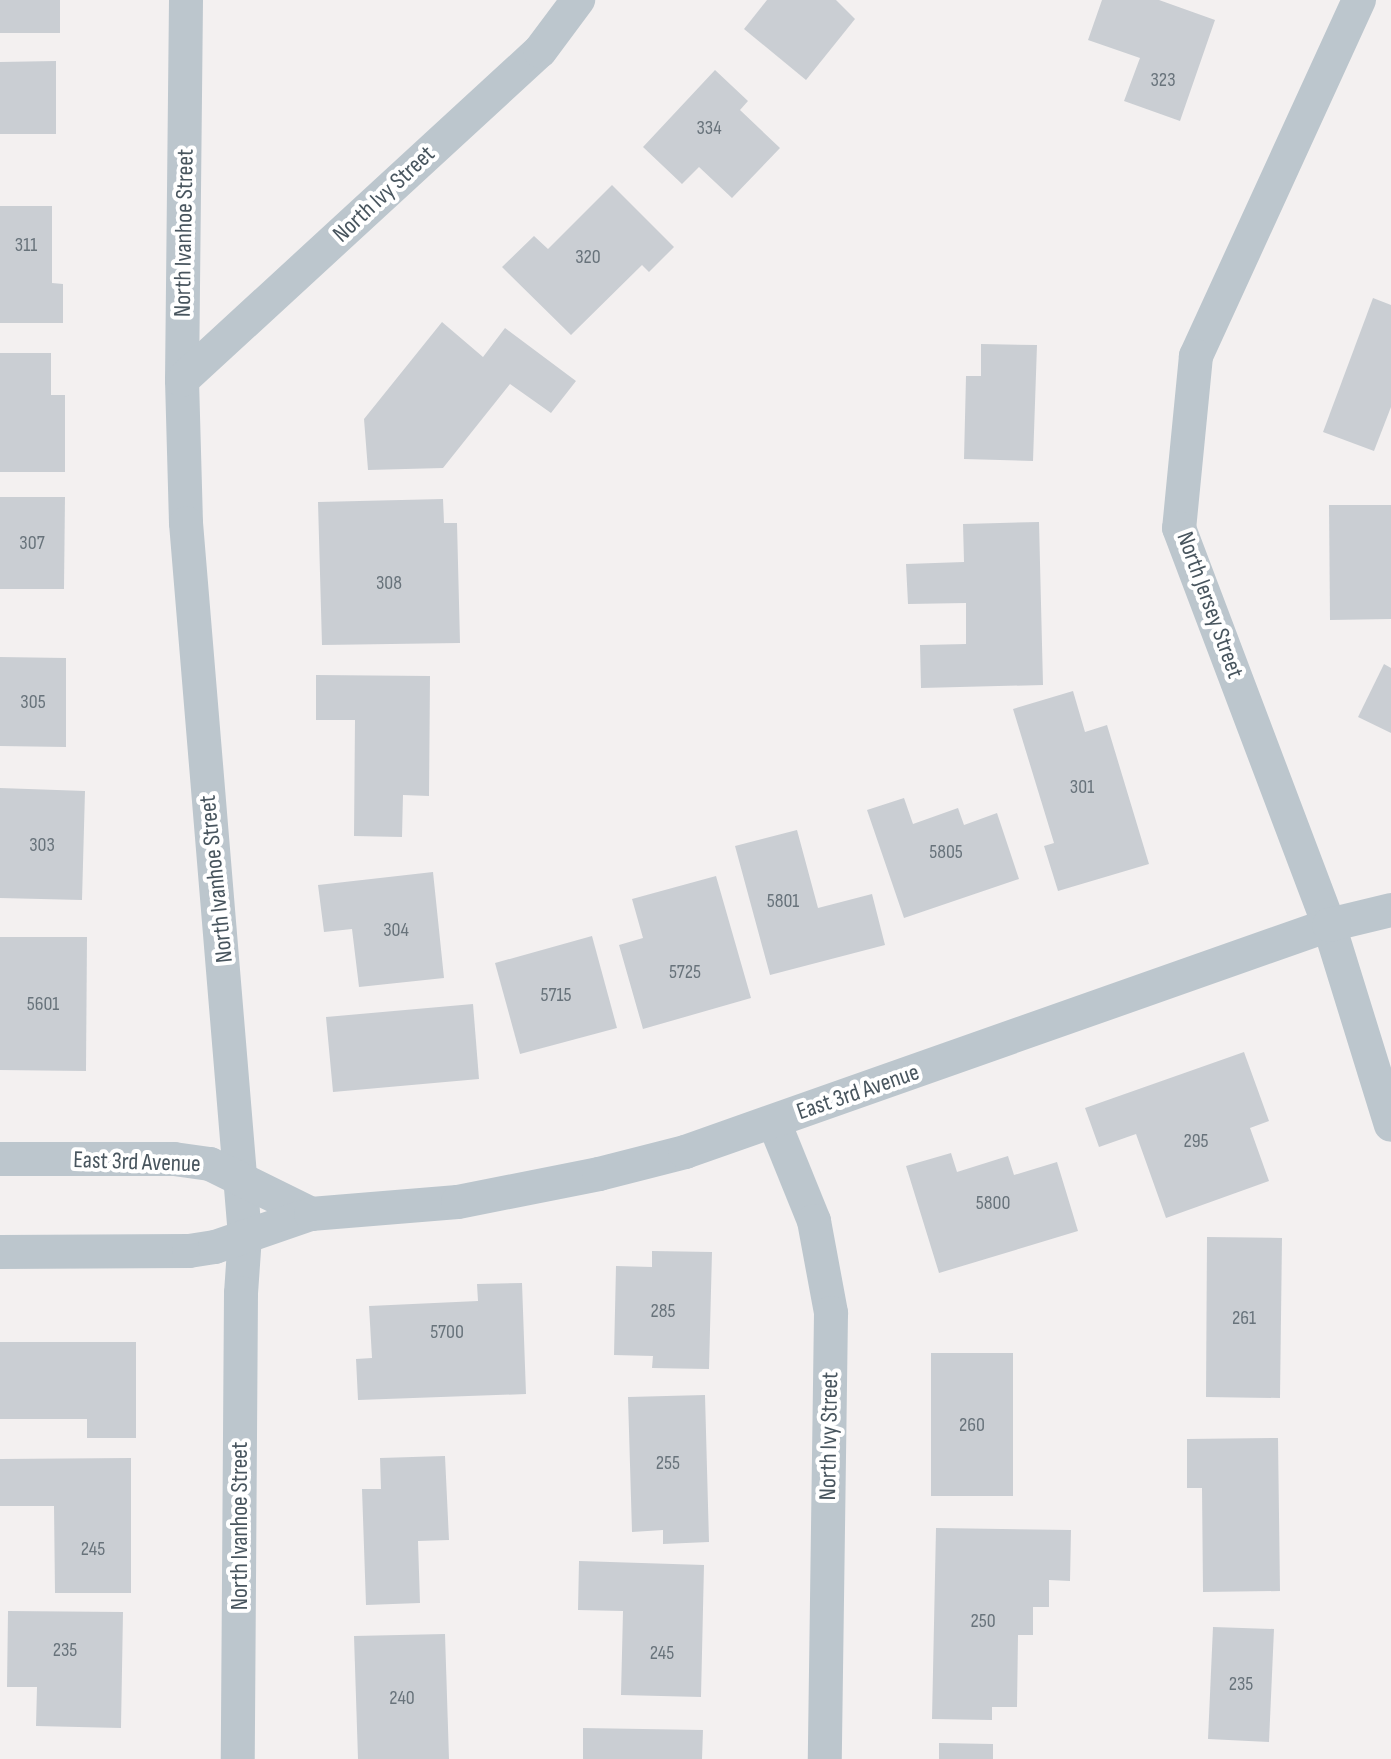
<!DOCTYPE html>
<html>
<head>
<meta charset="utf-8">
<style>
  body { margin:0 }
  #map { position:relative; width:1391px; height:1759px; overflow:hidden; background:#f3f0f0; font-family:"Sofia Sans Condensed",sans-serif }
  div>[style] { position:absolute }
  .building>* { inset:0; background:#caced3 }
  .minor>* { height:34px; margin:-17px; padding:0 17px; transform-origin:17px; border-radius:17px; background:#bcc6cd }
  span { translate:-50% -50%; white-space:nowrap; text-align:center; line-height:1.15; -webkit-text-stroke:8px #fff; paint-order:stroke }
  .number-label { font-size:20px; color:#68737b }
  .number-label span { -webkit-text-stroke-width:0 }
  .street-label { font-size:24px; color:#48555e }
</style>
</head>
<body>
<div id="map">
  <div class="building">
    <div style="clip-path:polygon(0 0,60px 0,60px 33px,0 33px)"></div>
    <div style="clip-path:polygon(767px 0,836px 0,855px 19px,806px 80px,744px 29px)"></div>
    <div style="clip-path:polygon(1102px 0,1159px 0,1215px 20px,1180px 121px,1124px 101px,1140px 58px,1088px 40px)"></div>
    <div style="clip-path:polygon(56px 61px,56px 134px,0 134px,0 62px)"></div>
    <div style="clip-path:polygon(715px 70px,748px 101px,740px 110px,780px 148px,732px 198px,699px 167px,682px 184px,643px 147px)"></div>
    <div style="clip-path:polygon(612px 185px,674px 247px,649px 272px,642px 265px,571px 335px,502px 267px,534px 236px,548px 249px)"></div>
    <div style="clip-path:polygon(0 206px,52px 206px,52px 283px,63px 284px,63px 323px,0 323px)"></div>
    <div style="clip-path:polygon(1373px 298px,1391px 305px,1391px 407px,1374px 451px,1323px 432px)"></div>
    <div style="clip-path:polygon(442px 322px,483px 357px,505px 328px,576px 381px,551px 413px,510px 384px,443px 468px,368px 470px,364px 419px)"></div>
    <div style="clip-path:polygon(981px 344px,1037px 345px,1033px 461px,964px 459px,966px 376px,981px 376px)"></div>
    <div style="clip-path:polygon(0 353px,51px 353px,51px 395px,65px 395px,65px 472px,0 472px)"></div>
    <div style="clip-path:polygon(0 497px,65px 497px,64px 589px,0 589px)"></div>
    <div style="clip-path:polygon(443px 499px,444px 523px,457px 523px,460px 643px,322px 645px,318px 502px)"></div>
    <div style="clip-path:polygon(1329px 505px,1391px 505px,1391px 619px,1330px 620px)"></div>
    <div style="clip-path:polygon(1039px 522px,1043px 685px,921px 688px,920px 645px,966px 644px,966px 603px,908px 604px,906px 564px,964px 562px,963px 524px)"></div>
    <div style="clip-path:polygon(0 657px,66px 658px,66px 747px,0 746px)"></div>
    <div style="clip-path:polygon(1384px 664px,1391px 668px,1391px 733px,1358px 717px)"></div>
    <div style="clip-path:polygon(316px 675px,430px 676px,429px 796px,403px 795px,402px 837px,354px 836px,355px 720px,316px 720px)"></div>
    <div style="clip-path:polygon(1073px 691px,1085px 732px,1107px 725px,1149px 864px,1058px 891px,1044px 846px,1054px 843px,1013px 709px)"></div>
    <div style="clip-path:polygon(0 788px,85px 791px,82px 900px,0 898px)"></div>
    <div style="clip-path:polygon(904px 798px,913px 824px,958px 808px,964px 825px,997px 813px,1019px 879px,904px 918px,867px 810px)"></div>
    <div style="clip-path:polygon(797px 830px,818px 908px,872px 894px,885px 945px,770px 975px,735px 846px)"></div>
    <div style="clip-path:polygon(433px 872px,444px 978px,359px 987px,352px 929px,324px 932px,318px 885px)"></div>
    <div style="clip-path:polygon(716px 876px,751px 998px,643px 1029px,619px 945px,643px 938px,632px 899px)"></div>
    <div style="clip-path:polygon(592px 936px,617px 1028px,520px 1054px,495px 963px)"></div>
    <div style="clip-path:polygon(0 937px,87px 937px,86px 1071px,0 1070px)"></div>
    <div style="clip-path:polygon(473px 1004px,479px 1079px,333px 1092px,326px 1017px)"></div>
    <div style="clip-path:polygon(1244px 1052px,1269px 1121px,1250px 1128px,1269px 1181px,1166px 1218px,1136px 1134px,1099px 1147px,1085px 1108px)"></div>
    <div style="clip-path:polygon(951px 1153px,957px 1172px,1008px 1156px,1014px 1175px,1057px 1162px,1078px 1231px,939px 1273px,906px 1166px)"></div>
    <div style="clip-path:polygon(1207px 1237px,1282px 1238px,1280px 1398px,1206px 1397px)"></div>
    <div style="clip-path:polygon(652px 1251px,712px 1252px,709px 1369px,652px 1368px,653px 1356px,614px 1355px,616px 1266px,652px 1267px)"></div>
    <div style="clip-path:polygon(522px 1283px,526px 1394px,358px 1400px,356px 1359px,372px 1358px,369px 1306px,478px 1301px,477px 1284px)"></div>
    <div style="clip-path:polygon(0 1342px,136px 1342px,136px 1438px,87px 1438px,87px 1419px,0 1419px)"></div>
    <div style="clip-path:polygon(931px 1353px,1013px 1353px,1013px 1496px,931px 1496px)"></div>
    <div style="clip-path:polygon(705px 1395px,709px 1542px,663px 1544px,663px 1530px,632px 1532px,628px 1397px)"></div>
    <div style="clip-path:polygon(1278px 1438px,1280px 1591px,1203px 1592px,1202px 1488px,1187px 1488px,1187px 1439px)"></div>
    <div style="clip-path:polygon(445px 1456px,449px 1540px,418px 1541px,420px 1603px,366px 1605px,362px 1489px,381px 1489px,380px 1458px)"></div>
    <div style="clip-path:polygon(131px 1458px,131px 1593px,55px 1593px,54px 1506px,0 1506px,0 1459px)"></div>
    <div style="clip-path:polygon(936px 1528px,1071px 1530px,1070px 1581px,1049px 1580px,1049px 1607px,1033px 1607px,1033px 1635px,1018px 1635px,1017px 1707px,992px 1707px,992px 1720px,932px 1719px)"></div>
    <div style="clip-path:polygon(579px 1561px,704px 1565px,701px 1697px,621px 1695px,623px 1611px,578px 1610px)"></div>
    <div style="clip-path:polygon(8px 1611px,123px 1612px,121px 1728px,36px 1726px,37px 1687px,7px 1687px)"></div>
    <div style="clip-path:polygon(1213px 1627px,1274px 1629px,1269px 1742px,1208px 1739px)"></div>
    <div style="clip-path:polygon(445px 1634px,449px 1759px,358px 1759px,354px 1636px)"></div>
    <div style="clip-path:polygon(583px 1728px,703px 1730px,702px 1759px,583px 1759px)"></div>
    <div style="clip-path:polygon(939px 1743px,993px 1744px,993px 1759px,939px 1759px)"></div>
  </div>
  <div class="minor">
    <div style="left:186px;top:0;width:380px;rotate:90.6deg"></div>
    <div style="left:182px;top:380px;width:143px;rotate:88.4deg"></div>
    <div style="left:186px;top:523px;width:715px;rotate:85.27deg"></div>
    <div style="left:245px;top:1236px;width:57px;rotate:94deg"></div>
    <div style="left:241px;top:1293px;width:466px;rotate:90.4deg"></div>
    <div style="left:1359px;top:0;width:392px;rotate:114.6deg"></div>
    <div style="left:1196px;top:356px;width:173px;rotate:95.6deg"></div>
    <div style="left:1179px;top:528px;width:424px;rotate:69.3deg"></div>
    <div style="left:1329px;top:925px;width:209px;rotate:72.8deg"></div>
    <div style="left:182px;top:380px;width:486px;rotate:-42.6deg"></div>
    <div style="left:540px;top:51px;width:64px;rotate:-53.3deg"></div>
    <div style="left:774px;top:1122px;width:107px;rotate:68deg"></div>
    <div style="left:814px;top:1221px;width:94px;rotate:79.5deg"></div>
    <div style="left:831px;top:1313px;width:446px;rotate:90.8deg"></div>
    <div style="left:0;top:1159px;width:174px"></div>
    <div style="left:174px;top:1159px;width:36px;rotate:8deg"></div>
    <div style="left:210px;top:1164px;width:113px;rotate:26.3deg"></div>
    <div style="left:0;top:1252px;width:189px;rotate:-0.3deg"></div>
    <div style="left:189px;top:1251px;width:26px;rotate:-9deg"></div>
    <div style="left:215px;top:1247px;width:102px;rotate:-19deg"></div>
    <div style="left:311px;top:1214px;width:147px;rotate:-4.7deg"></div>
    <div style="left:458px;top:1202px;width:144px;rotate:-11.2deg"></div>
    <div style="left:599px;top:1174px;width:89px;rotate:-14.3deg"></div>
    <div style="left:685px;top:1152px;width:683px;rotate:-19.42deg"></div>
    <div style="left:1329px;top:925px;width:64px;rotate:-13.6deg"></div>
  </div>
  <div class="number-label">
    <span style="left:1163px;top:80px">323</span>
    <span style="left:709px;top:128px">334</span>
    <span style="left:26px;top:245px">311</span>
    <span style="left:588px;top:257px">320</span>
    <span style="left:32px;top:543px">307</span>
    <span style="left:389px;top:583px">308</span>
    <span style="left:33px;top:702px">305</span>
    <span style="left:1082px;top:787px">301</span>
    <span style="left:42px;top:845px">303</span>
    <span style="left:946px;top:852px">5805</span>
    <span style="left:783px;top:901px">5801</span>
    <span style="left:396px;top:930px">304</span>
    <span style="left:685px;top:972px">5725</span>
    <span style="left:556px;top:995px">5715</span>
    <span style="left:43px;top:1004px">5601</span>
    <span style="left:1196px;top:1141px">295</span>
    <span style="left:993px;top:1203px">5800</span>
    <span style="left:663px;top:1311px">285</span>
    <span style="left:1244px;top:1318px">261</span>
    <span style="left:447px;top:1332px">5700</span>
    <span style="left:972px;top:1425px">260</span>
    <span style="left:668px;top:1463px">255</span>
    <span style="left:93px;top:1549px">245</span>
    <span style="left:983px;top:1621px">250</span>
    <span style="left:65px;top:1650px">235</span>
    <span style="left:662px;top:1653px">245</span>
    <span style="left:1241px;top:1684px">235</span>
    <span style="left:402px;top:1698px">240</span>
  </div>
  <div class="street-label">
    <span style="left:384px;top:194px;rotate:-43deg">North Ivy Street</span>
    <span style="left:184px;top:233px;rotate:-89deg">North Ivanhoe Street</span>
    <span style="left:1210px;top:605px;rotate:70deg">North Jersey Street</span>
    <span style="left:216px;top:879px;rotate:-96deg">North Ivanhoe Street</span>
    <span style="left:858px;top:1092px;rotate:-19deg">East 3rd Avenue</span>
    <span style="left:137px;top:1162px;rotate:2deg">East 3rd Avenue</span>
    <span style="left:829px;top:1436px;rotate:-89deg">North Ivy Street</span>
    <span style="left:240px;top:1526px;rotate:-90deg">North Ivanhoe Street</span>
  </div>
</div>
</body>
</html>
